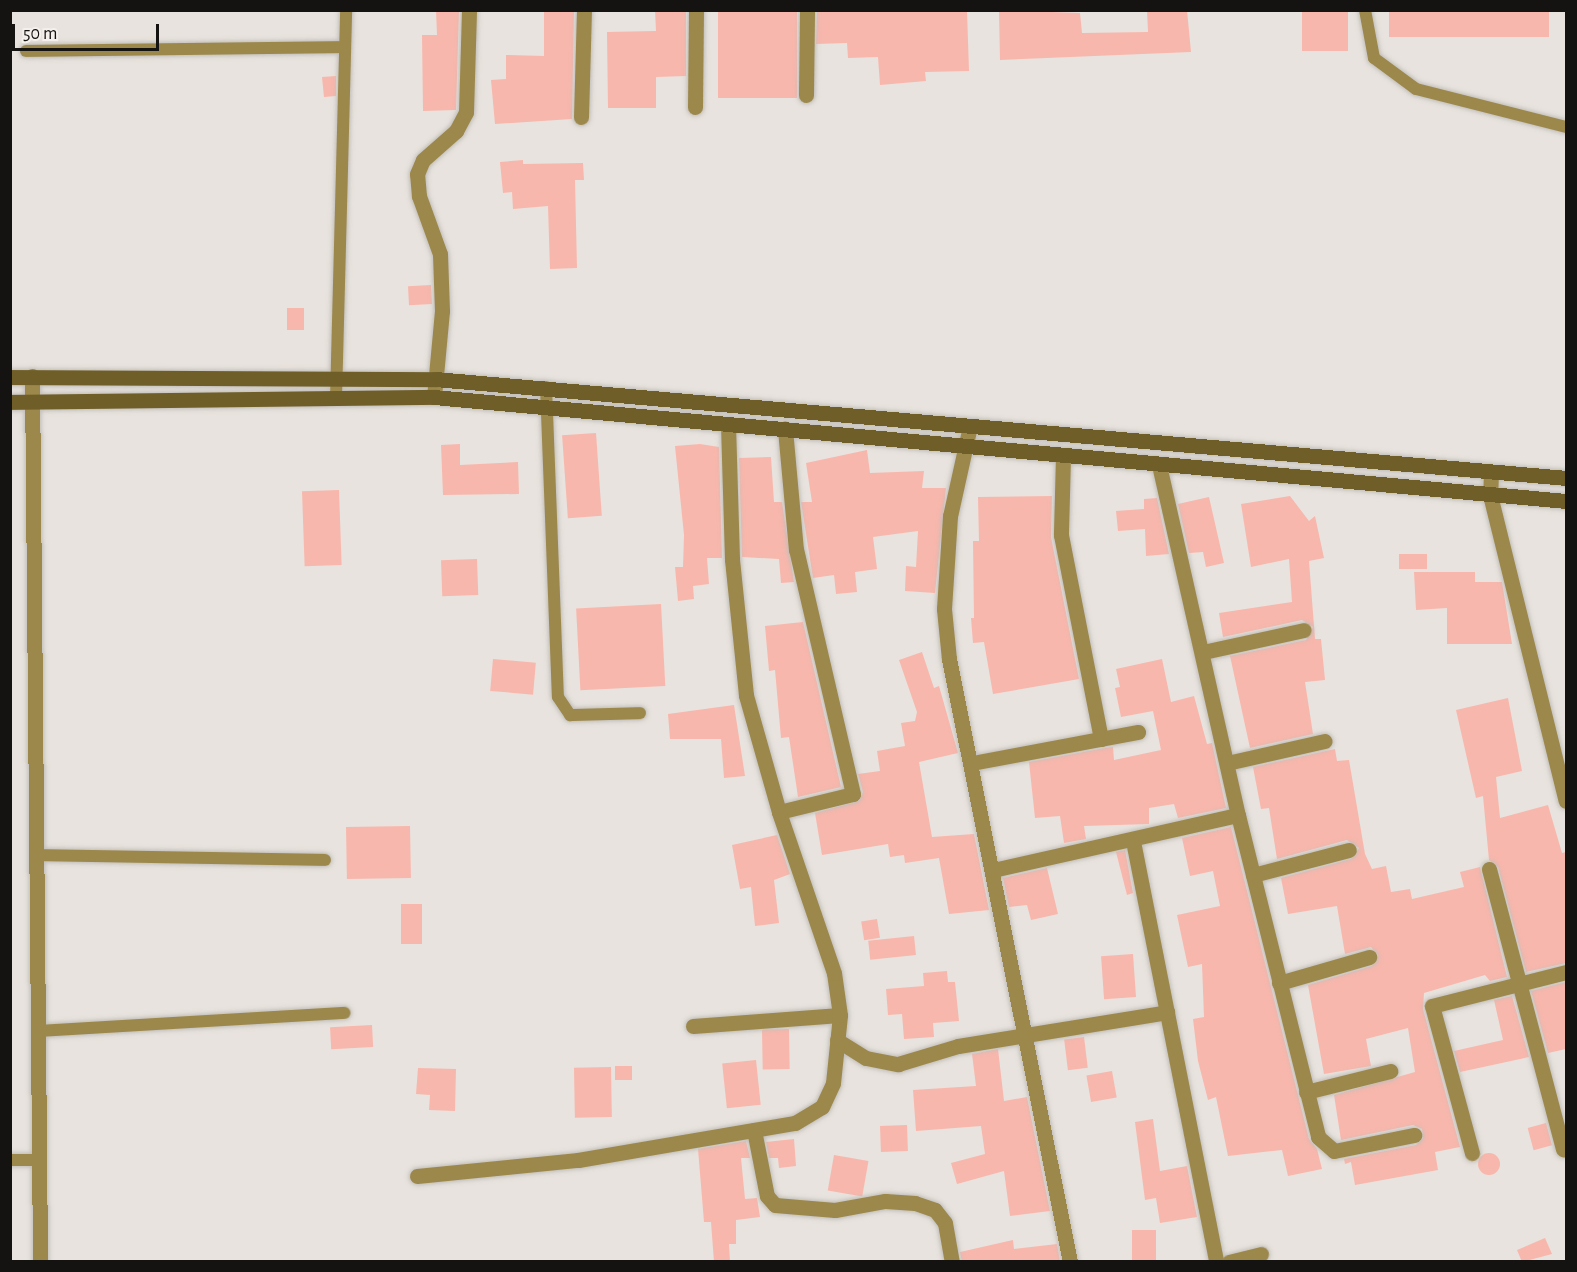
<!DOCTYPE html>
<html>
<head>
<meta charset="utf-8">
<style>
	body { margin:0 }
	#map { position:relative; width:1577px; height:1272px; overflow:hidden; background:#e8e3de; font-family:"Alegreya Sans",sans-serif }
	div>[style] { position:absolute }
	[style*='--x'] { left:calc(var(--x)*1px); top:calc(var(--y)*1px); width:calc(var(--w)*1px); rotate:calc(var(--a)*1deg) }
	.building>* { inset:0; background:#f8b7ac; transform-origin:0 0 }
	.round { border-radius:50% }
	.roads { filter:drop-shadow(0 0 2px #c2beb9) drop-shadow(0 0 2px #c2beb9) }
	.lane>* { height:12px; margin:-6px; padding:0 6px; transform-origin:6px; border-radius:6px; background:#9c884b }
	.street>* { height:15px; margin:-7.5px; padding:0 7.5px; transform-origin:7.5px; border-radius:7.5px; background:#9c884b }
	.secondary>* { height:15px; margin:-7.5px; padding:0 7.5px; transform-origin:7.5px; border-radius:7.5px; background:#6f5e27 }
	span { translate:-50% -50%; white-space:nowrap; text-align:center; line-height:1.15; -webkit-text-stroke:4.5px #f5f0ec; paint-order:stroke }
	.frame { position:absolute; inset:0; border:12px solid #151312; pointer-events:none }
	.scale { position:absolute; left:12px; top:24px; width:147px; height:27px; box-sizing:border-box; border:3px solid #151312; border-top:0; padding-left:8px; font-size:18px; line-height:21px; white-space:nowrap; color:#151312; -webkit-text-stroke:4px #f5f0ec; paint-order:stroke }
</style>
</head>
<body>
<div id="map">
	<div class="building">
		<i style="clip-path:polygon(436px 10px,459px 10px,456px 110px,423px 111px,422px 35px,437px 35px)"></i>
		<i style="clip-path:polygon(655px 10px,686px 10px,686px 76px,656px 77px,656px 108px,608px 108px,607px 32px,656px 31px)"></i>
		<i style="left:718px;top:10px;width:79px;height:88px"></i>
		<i style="clip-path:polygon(967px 10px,969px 71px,925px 72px,926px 81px,880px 85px,878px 57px,848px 58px,847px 43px,816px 44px,817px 11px)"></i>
		<i style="clip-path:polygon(999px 10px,1080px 13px,1082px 33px,1148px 32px,1147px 10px,1187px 10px,1191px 52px,1000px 60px)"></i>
		<i style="left:1302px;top:10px;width:46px;height:41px"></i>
		<i style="left:1389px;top:10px;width:160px;height:27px"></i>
		<i style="clip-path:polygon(574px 11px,572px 119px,495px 124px,491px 80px,506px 79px,506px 55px,544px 56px,544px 12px)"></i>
		<i style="clip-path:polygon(336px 76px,336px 96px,324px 97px,322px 77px)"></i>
		<i style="clip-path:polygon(523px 160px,523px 164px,583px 163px,584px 180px,575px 180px,577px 268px,550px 269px,548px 206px,513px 209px,512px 192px,503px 193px,500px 162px)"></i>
		<i style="left:431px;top:285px;width:19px;height:23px;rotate:87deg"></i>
		<i style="left:287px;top:308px;width:17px;height:22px"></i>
		<i style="left:596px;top:433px;width:83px;height:34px;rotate:86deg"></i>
		<i style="clip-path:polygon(460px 444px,460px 465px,518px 462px,519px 494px,443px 495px,441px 445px)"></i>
		<i style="clip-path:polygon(700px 444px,719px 447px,722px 558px,707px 558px,709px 584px,693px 586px,694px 599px,678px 601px,675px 567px,683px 567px,684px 535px,675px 446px)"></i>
		<i style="clip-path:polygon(867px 450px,870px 473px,924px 471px,922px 488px,946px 488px,935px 593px,905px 591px,906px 566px,916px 567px,918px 531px,873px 537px,877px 569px,855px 572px,857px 592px,836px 594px,834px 575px,813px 578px,801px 502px,812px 502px,806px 463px)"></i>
		<i style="clip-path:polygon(771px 457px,774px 502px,782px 502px,794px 582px,781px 583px,779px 559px,742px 557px,739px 458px)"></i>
		<i style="left:339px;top:490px;width:75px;height:37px;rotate:88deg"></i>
		<i style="clip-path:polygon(1052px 496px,1051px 537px,1079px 679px,993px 694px,984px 642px,973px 643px,971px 618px,974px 618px,973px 541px,979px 541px,978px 497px)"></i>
		<i style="clip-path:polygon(1290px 496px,1309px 521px,1315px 516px,1324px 558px,1309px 561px,1315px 639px,1321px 639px,1325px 680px,1305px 682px,1313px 734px,1250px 748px,1230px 656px,1306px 640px,1313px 627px,1302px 620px,1223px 637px,1219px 613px,1292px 602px,1289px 559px,1251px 567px,1241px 504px)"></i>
		<i style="clip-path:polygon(1209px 497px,1224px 563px,1206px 567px,1203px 552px,1189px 553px,1178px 504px)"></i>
		<i style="clip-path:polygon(1157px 498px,1169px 554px,1146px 556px,1145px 529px,1118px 531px,1116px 511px,1144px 509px,1144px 499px)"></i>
		<i style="left:1399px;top:554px;width:28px;height:15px"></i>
		<i style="left:477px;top:559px;width:36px;height:36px;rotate:88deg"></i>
		<i style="clip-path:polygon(1414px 572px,1475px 572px,1475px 582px,1502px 582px,1512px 644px,1447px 644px,1447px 608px,1416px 610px)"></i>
		<i style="left:661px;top:604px;width:82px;height:85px;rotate:87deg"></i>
		<i style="clip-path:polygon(803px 622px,841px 787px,798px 797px,789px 737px,781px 738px,775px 670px,769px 671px,765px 626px)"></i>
		<i style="clip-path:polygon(922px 652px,934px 688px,939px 686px,958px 753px,919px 762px,932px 837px,974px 834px,989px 910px,949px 914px,939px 858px,905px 863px,904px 855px,890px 857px,888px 844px,822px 855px,815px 813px,859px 801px,863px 792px,858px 774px,880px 771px,877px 751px,905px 746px,901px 723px,915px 721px,917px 712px,899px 660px)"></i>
		<i style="left:493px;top:659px;width:43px;height:32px;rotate:5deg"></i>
		<i style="clip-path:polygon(1162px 659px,1171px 702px,1194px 696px,1207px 744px,1212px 743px,1226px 808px,1178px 818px,1174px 804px,1149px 808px,1149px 824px,1084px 826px,1086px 839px,1064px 843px,1060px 816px,1035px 818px,1029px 762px,1105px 748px,1113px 747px,1114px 760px,1161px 750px,1153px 711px,1121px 717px,1115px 688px,1120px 687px,1116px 669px)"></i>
		<i style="clip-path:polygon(1508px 698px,1522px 771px,1496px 777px,1500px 818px,1548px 805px,1562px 853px,1566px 852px,1566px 963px,1526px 972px,1498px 867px,1489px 860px,1483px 796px,1476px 798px,1456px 710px)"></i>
		<i style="clip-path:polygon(734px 705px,745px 776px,724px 778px,721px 739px,670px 739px,668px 714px)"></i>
		<i style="clip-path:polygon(1335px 749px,1337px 761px,1349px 760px,1365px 854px,1372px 869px,1386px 866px,1391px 892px,1410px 889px,1412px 899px,1464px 887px,1460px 872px,1480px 867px,1507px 977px,1490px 981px,1485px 975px,1424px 993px,1423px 1009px,1460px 1147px,1435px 1152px,1438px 1170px,1355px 1185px,1351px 1162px,1345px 1164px,1344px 1159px,1416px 1145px,1423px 1138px,1422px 1129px,1413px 1125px,1341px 1140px,1334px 1095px,1415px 1072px,1408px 1028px,1366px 1039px,1371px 1066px,1324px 1074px,1308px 985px,1372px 966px,1378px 955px,1371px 947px,1345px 954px,1337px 906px,1288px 914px,1281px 878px,1351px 859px,1359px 848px,1347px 840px,1277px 859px,1269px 808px,1261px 809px,1253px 767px)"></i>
		<i style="left:410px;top:826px;width:52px;height:64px;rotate:89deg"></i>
		<i style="clip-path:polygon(1231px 827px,1309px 1139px,1317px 1149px,1322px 1169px,1288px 1176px,1282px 1150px,1228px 1156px,1216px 1097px,1208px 1100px,1198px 1061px,1193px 1019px,1204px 1017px,1202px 964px,1188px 967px,1177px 915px,1220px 906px,1213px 871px,1190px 876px,1182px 838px)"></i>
		<i style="clip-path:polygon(777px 835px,790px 874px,774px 880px,779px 923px,755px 926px,751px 887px,740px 889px,732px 845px)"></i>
		<i style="clip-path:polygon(1125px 850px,1133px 893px,1127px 895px,1116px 852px)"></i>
		<i style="clip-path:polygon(1047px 868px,1058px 914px,1031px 920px,1027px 905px,1009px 907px,1003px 878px)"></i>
		<i style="left:401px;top:904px;width:21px;height:40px"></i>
		<i style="left:877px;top:919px;width:19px;height:16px;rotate:81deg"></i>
		<i style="left:914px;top:936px;width:19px;height:46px;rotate:84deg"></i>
		<i style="left:1133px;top:954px;width:43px;height:32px;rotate:86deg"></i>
		<i style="clip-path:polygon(947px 971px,948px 982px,955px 982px,959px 1021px,933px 1023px,934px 1037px,904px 1039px,902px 1014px,888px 1015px,886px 989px,924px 986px,923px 973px)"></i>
		<i style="clip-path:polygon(1566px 982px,1566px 1049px,1548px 1053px,1531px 991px)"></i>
		<i style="clip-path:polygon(1512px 996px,1529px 1057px,1460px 1072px,1454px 1051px,1503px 1040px,1494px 1000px)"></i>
		<i style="left:372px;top:1025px;width:22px;height:42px;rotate:87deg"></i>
		<i style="left:789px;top:1029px;width:40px;height:27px;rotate:89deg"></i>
		<i style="left:1084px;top:1037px;width:31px;height:20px;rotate:83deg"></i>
		<i style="clip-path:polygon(998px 1049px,1004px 1101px,1027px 1097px,1050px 1211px,1010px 1216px,1004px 1171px,957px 1184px,951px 1163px,985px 1154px,981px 1126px,916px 1131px,913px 1090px,976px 1086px,972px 1054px)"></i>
		<i style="left:756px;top:1060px;width:45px;height:34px;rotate:84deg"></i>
		<i style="left:615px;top:1066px;width:17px;height:14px"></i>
		<i style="left:611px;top:1067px;width:50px;height:37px;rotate:89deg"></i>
		<i style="clip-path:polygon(418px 1068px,456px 1069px,455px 1111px,429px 1110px,430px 1095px,416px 1094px)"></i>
		<i style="left:1112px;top:1071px;width:27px;height:26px;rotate:80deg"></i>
		<i style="clip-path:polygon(1153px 1119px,1160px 1171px,1187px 1166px,1197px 1217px,1160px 1223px,1156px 1198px,1145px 1200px,1135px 1122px)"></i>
		<i style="left:1546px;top:1123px;width:23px;height:19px;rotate:75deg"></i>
		<i style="left:907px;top:1125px;width:26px;height:27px;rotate:88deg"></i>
		<i style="clip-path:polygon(794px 1139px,796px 1166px,779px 1168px,778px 1158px,769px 1158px,766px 1142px)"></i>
		<i style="clip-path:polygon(746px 1141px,750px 1158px,741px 1158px,745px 1199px,757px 1198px,760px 1217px,736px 1220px,736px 1244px,729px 1244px,730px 1262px,714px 1262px,711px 1222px,704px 1222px,698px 1149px)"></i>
		<i class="round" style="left:1478px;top:1153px;width:22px;height:22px"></i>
		<i style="left:834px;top:1155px;width:35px;height:36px;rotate:10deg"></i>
		<i style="left:1132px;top:1230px;width:24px;height:32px"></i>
		<i style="clip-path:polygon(1545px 1238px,1552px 1254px,1522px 1262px,1517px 1250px)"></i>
		<i style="clip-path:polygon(1013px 1240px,1014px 1249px,1057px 1244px,1060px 1262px,962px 1262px,960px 1252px)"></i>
	</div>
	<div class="roads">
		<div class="lane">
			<i style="--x:1365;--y:10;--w:49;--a:79.4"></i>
			<i style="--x:1374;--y:58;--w:52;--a:36.4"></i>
			<i style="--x:1416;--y:89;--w:155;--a:14.2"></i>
			<i style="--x:26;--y:51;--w:319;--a:-0.7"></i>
			<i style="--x:546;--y:387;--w:310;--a:87.8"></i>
			<i style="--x:558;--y:697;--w:22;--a:56"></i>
			<i style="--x:570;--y:715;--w:70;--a:-1.6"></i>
			<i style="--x:336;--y:398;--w:388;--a:-88.5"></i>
			<i style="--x:38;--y:855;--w:287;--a:1"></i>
			<i style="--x:40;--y:1031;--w:305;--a:-3.4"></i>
			<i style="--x:10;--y:1160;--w:30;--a:0"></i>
		</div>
		<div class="street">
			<i style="--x:806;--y:95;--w:85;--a:-89.3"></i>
			<i style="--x:695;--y:107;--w:97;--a:-89.4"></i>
			<i style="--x:581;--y:117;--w:107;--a:-88.4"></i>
			<i style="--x:32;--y:376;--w:886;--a:89.48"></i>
			<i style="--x:434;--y:397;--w:86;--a:-84.7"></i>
			<i style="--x:442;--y:311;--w:57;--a:-92"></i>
			<i style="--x:440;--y:254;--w:62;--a:-109.9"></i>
			<i style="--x:419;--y:196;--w:22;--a:-95"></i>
			<i style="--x:417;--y:174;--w:15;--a:-67"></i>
			<i style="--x:423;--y:160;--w:44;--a:-41.3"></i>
			<i style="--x:456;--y:131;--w:21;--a:-62"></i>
			<i style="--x:466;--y:112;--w:102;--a:-88.3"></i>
			<i style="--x:970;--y:426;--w:92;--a:102.5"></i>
			<i style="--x:950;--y:516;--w:93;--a:93.7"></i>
			<i style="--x:944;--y:609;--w:50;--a:84.3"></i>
			<i style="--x:949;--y:659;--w:615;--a:78.65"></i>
			<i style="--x:1063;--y:456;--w:79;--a:91.5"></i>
			<i style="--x:1061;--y:535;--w:208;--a:78.9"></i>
			<i style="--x:1159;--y:465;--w:359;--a:77.3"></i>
			<i style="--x:1238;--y:815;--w:332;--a:76"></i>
			<i style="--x:1318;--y:1137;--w:21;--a:41"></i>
			<i style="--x:1334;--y:1151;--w:82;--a:-11.3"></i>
			<i style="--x:1491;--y:472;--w:23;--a:92"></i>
			<i style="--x:1490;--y:495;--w:315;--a:76.1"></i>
			<i style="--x:1203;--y:652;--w:103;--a:-12.3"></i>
			<i style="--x:972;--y:763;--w:169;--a:-10.6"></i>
			<i style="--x:1227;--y:763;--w:100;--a:-12.7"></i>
			<i style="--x:779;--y:812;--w:76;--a:-13.7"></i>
			<i style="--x:853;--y:794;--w:251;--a:-103.1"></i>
			<i style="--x:796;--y:550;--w:122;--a:-95.2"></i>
			<i style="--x:1133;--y:841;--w:429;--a:78.8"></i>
			<i style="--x:1489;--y:869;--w:290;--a:75.2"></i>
			<i style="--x:993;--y:870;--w:251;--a:-12.7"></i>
			<i style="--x:1253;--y:875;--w:99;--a:-14.6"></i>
			<i style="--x:1279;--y:983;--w:94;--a:-16.1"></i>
			<i style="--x:693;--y:1026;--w:147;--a:-4.3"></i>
			<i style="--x:837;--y:1040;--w:34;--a:32"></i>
			<i style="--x:866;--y:1058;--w:33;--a:11"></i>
			<i style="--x:898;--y:1064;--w:63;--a:-16.7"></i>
			<i style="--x:958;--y:1046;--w:212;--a:-9.2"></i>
			<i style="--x:1306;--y:1092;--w:87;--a:-14"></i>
			<i style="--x:754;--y:1130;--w:67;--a:78.9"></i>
			<i style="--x:767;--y:1196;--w:12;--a:48"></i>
			<i style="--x:775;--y:1205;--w:60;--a:4.8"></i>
			<i style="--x:835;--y:1210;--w:51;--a:-10.2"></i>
			<i style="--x:885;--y:1201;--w:30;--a:4"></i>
			<i style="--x:915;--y:1203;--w:21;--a:19"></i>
			<i style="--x:935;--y:1210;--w:16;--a:52"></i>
			<i style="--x:945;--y:1223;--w:40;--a:80"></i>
			<i style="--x:1472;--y:1153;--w:152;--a:-105.2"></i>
			<i style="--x:1432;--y:1006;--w:138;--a:-14.2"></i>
			<i style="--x:417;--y:1176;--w:162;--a:-5.7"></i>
			<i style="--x:578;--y:1160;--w:220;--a:-9.7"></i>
			<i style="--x:795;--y:1123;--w:31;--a:-31"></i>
			<i style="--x:822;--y:1107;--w:26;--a:-65"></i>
			<i style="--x:833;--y:1083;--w:68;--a:-84.1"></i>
			<i style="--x:840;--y:1015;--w:42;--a:-98.1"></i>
			<i style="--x:834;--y:973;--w:170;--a:-108.9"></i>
			<i style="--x:779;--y:812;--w:122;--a:-105.8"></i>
			<i style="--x:746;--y:695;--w:137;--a:-95.9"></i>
			<i style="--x:732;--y:559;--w:135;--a:-91.7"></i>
			<i style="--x:1229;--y:1262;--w:33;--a:-14"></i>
		</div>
		<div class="secondary">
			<i style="--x:10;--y:377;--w:425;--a:0.3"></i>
			<i style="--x:435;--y:379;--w:1135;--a:5"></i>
			<i style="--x:10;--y:402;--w:424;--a:-0.7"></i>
			<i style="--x:434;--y:397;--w:1137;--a:5.25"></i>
		</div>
	</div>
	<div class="frame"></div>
	<div class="scale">50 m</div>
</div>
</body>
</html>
